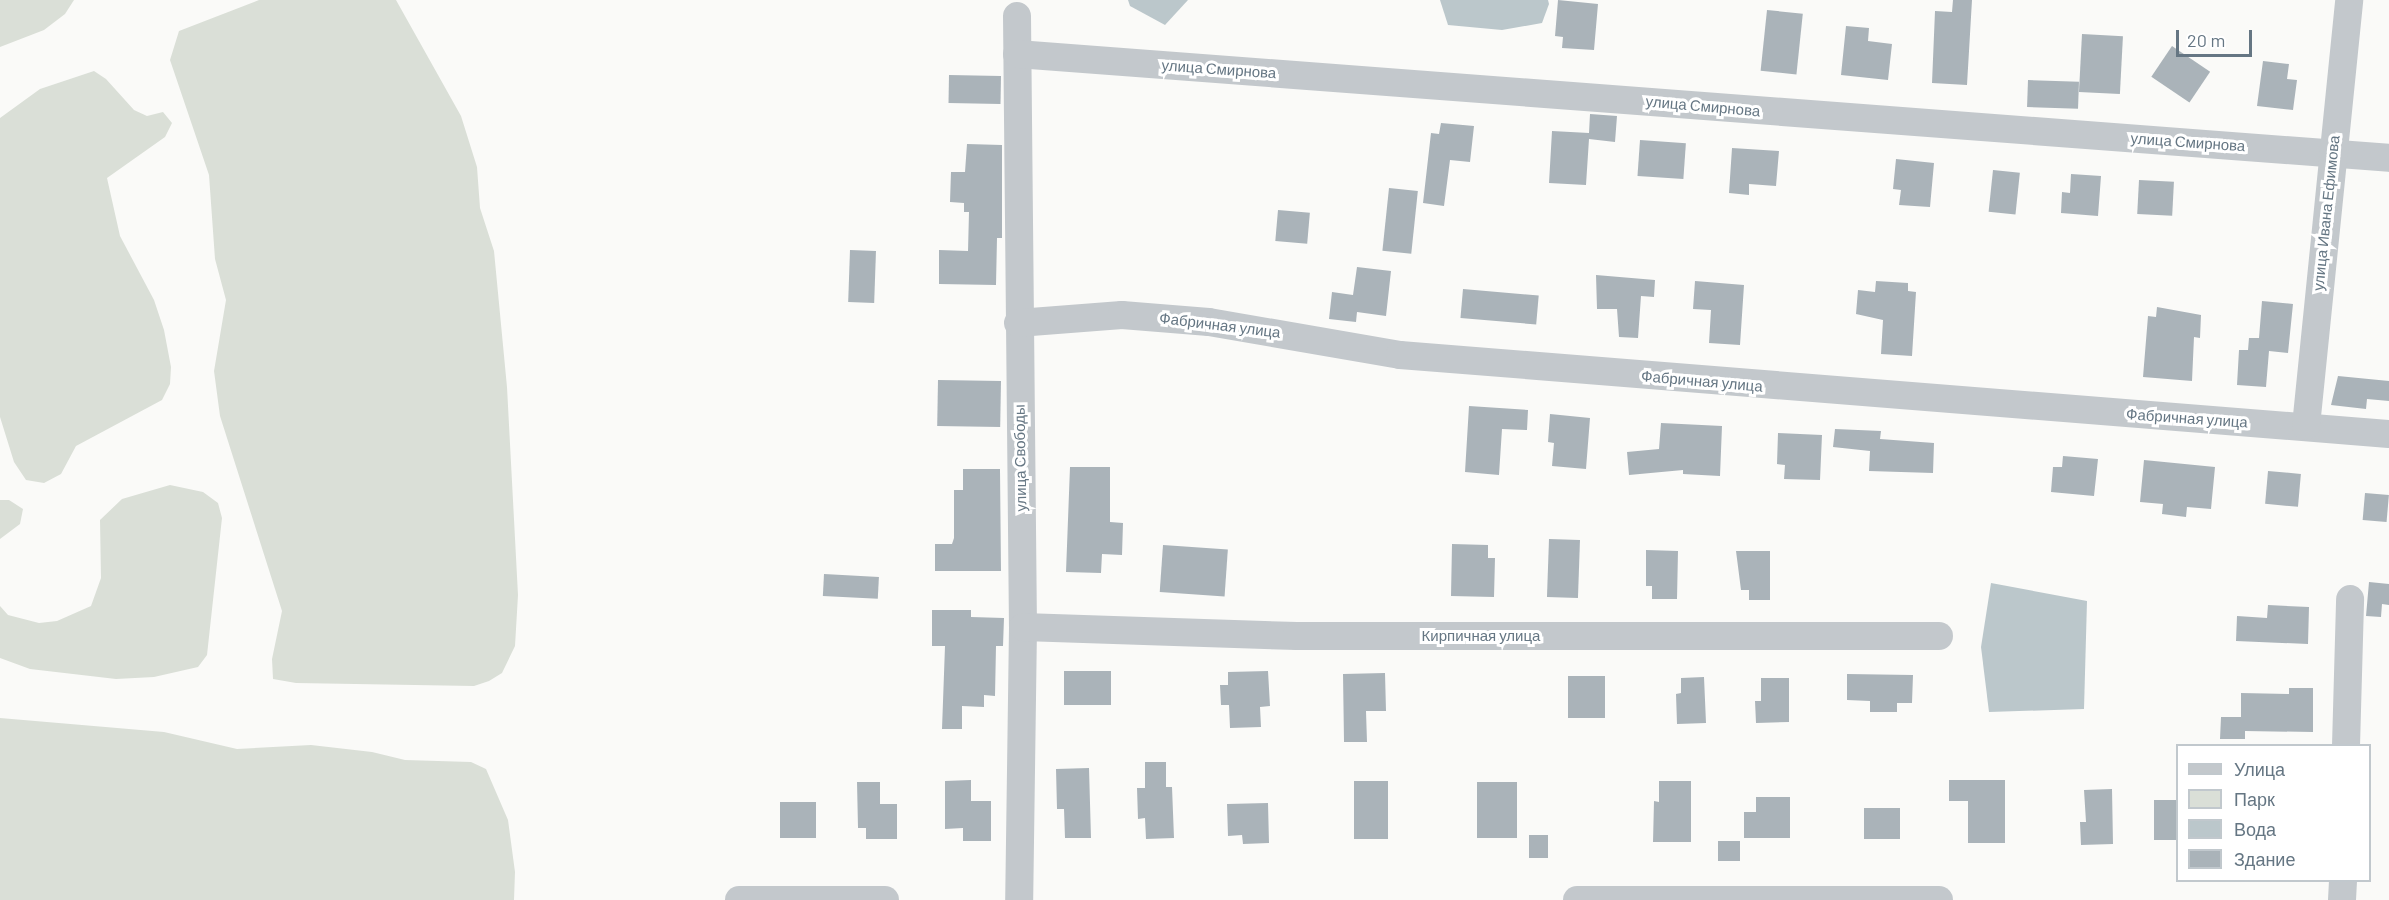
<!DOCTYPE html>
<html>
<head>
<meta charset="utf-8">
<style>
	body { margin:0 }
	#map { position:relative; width:2389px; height:900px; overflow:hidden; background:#fafaf8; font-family:Barlow,sans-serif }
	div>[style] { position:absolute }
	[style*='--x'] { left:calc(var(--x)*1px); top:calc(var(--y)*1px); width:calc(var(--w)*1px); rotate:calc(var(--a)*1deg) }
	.green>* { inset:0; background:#dadfd7 }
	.water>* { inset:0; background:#bbc7cb }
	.building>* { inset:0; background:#aab3b9; transform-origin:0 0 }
	.street>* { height:28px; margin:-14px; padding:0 14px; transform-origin:14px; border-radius:14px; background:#c3c8cc }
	span { translate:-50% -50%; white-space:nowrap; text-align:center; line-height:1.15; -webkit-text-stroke:6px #fff; paint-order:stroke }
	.street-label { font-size:15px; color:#657683 }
	.legend { position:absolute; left:2176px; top:744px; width:195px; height:138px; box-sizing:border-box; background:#fff; border:2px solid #c1c8cd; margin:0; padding:8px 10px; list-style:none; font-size:18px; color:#657683 }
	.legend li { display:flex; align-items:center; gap:12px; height:30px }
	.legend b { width:30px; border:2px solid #c1c8cd }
	.scale { position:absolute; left:2176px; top:30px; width:76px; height:27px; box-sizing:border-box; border:3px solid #657683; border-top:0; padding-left:8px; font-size:18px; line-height:21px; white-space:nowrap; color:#657683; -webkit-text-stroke:4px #fff; paint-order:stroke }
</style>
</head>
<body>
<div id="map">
	<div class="green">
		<i style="clip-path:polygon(0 0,74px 0,65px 14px,44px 30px,0 47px)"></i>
		<i style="clip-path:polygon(259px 0,396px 0,461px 116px,477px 167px,480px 208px,494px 251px,507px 387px,518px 595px,515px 646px,502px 673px,489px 681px,474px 686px,296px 683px,273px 679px,272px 659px,282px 611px,220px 416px,214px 371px,226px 300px,215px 259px,209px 175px,170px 60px,179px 31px)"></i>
		<i style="clip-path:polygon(94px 71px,106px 79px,134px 110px,147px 116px,163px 112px,172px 123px,165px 137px,107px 178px,120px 236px,154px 300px,164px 330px,171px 367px,170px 384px,162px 400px,76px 446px,61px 474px,44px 483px,26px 480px,14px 462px,0 417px,0 118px,40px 89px)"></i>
		<i style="clip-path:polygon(170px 485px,203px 492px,218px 503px,222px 518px,207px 655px,198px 667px,154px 677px,116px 679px,30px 669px,0 658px,0 606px,8px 615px,39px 623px,57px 621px,91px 606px,101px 578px,100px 520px,122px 499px)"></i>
		<i style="clip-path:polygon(0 500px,9px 500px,23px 509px,20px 524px,0 539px)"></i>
		<i style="clip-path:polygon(0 718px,164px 732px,237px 749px,311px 745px,372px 752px,405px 760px,471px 762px,486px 769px,508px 820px,515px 872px,514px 900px,0 900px)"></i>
	</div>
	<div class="water">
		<i style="clip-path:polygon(1128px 0,1188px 0,1165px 25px,1130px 6px)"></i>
		<i style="clip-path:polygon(1440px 0,1548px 0,1549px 4px,1542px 23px,1502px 30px,1448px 25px)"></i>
		<i style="clip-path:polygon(1991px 583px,2087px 601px,2084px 709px,1989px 712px,1981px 647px)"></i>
	</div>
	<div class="building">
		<i style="clip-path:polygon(1558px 0,1598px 4px,1594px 50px,1562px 48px,1563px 37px,1555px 36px)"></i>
		<i style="clip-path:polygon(1953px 0,1972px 0,1967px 85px,1932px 83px,1935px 11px,1952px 12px)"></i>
		<i style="left:1767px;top:10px;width:36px;height:61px;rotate:6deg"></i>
		<i style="clip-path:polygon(1846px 26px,1869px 28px,1868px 41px,1892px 44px,1888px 80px,1841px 75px)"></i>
		<i style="left:2082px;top:34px;width:41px;height:58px;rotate:3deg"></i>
		<i style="left:2172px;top:46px;width:46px;height:37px;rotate:34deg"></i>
		<i style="clip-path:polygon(2263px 61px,2289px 64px,2287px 79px,2297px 80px,2293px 110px,2257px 106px)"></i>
		<i style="left:949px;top:75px;width:52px;height:28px;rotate:1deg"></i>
		<i style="left:2028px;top:80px;width:51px;height:27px;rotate:2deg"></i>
		<i style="clip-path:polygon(1590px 114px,1617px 116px,1615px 142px,1589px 139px,1586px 185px,1549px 183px,1552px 131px,1589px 133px)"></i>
		<i style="clip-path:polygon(1441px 123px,1474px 126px,1470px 162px,1450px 160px,1444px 206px,1423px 203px,1431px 133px,1439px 134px)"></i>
		<i style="left:1640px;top:140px;width:46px;height:36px;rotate:4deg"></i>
		<i style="clip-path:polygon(967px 144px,1002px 145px,1002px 238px,997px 238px,996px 285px,939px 284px,939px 250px,968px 251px,969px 212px,964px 212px,964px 203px,950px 202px,951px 172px,965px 172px)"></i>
		<i style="clip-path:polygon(1732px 148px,1779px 151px,1776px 186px,1749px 184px,1749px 195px,1729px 193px)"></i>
		<i style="clip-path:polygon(1896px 159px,1934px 163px,1930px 207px,1899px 205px,1901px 190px,1893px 189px)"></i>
		<i style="left:1993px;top:170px;width:27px;height:42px;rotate:6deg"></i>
		<i style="clip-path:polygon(2071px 174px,2101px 176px,2098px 216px,2061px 213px,2062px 192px,2070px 193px)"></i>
		<i style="left:2139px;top:180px;width:35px;height:34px;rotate:3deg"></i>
		<i style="left:1389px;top:188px;width:29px;height:63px;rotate:6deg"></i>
		<i style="left:1278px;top:210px;width:32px;height:31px;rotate:5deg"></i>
		<i style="left:850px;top:250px;width:26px;height:52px;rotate:2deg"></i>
		<i style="clip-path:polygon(1357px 267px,1391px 271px,1386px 316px,1357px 312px,1356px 322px,1329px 319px,1332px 292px,1353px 295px)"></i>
		<i style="clip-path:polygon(1596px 275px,1655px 280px,1654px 297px,1641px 296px,1638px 338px,1619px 337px,1617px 309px,1597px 309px)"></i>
		<i style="clip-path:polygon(1695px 281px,1744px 285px,1740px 345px,1709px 343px,1711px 310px,1693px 309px)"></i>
		<i style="clip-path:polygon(1876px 281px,1908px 283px,1908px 291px,1916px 292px,1912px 356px,1881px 354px,1883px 320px,1856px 314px,1858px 290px,1875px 292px)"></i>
		<i style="left:1463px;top:289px;width:76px;height:29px;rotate:5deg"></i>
		<i style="clip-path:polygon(2262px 301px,2293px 304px,2288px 353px,2269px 351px,2266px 387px,2237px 385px,2239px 350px,2248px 350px,2249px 338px,2259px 338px)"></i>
		<i style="clip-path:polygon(2157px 307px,2201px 315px,2200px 338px,2194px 337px,2192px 381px,2143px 377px,2148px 316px,2156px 317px)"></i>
		<i style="clip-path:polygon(2338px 376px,2389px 381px,2389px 401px,2367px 399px,2366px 409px,2331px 405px)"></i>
		<i style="left:938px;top:380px;width:63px;height:46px;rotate:1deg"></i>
		<i style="clip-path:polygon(1469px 406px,1528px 410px,1527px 430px,1502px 429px,1499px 475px,1465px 472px)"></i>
		<i style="clip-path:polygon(1550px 414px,1590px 418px,1586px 469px,1552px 466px,1554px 443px,1548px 442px)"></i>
		<i style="clip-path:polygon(1661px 423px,1722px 426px,1720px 476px,1683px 474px,1683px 470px,1629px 475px,1627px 452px,1659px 449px)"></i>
		<i style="clip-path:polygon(1835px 429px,1881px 431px,1880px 439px,1934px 443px,1933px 473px,1869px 471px,1870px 451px,1833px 447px)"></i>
		<i style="clip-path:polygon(1778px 433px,1822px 435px,1820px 480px,1784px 479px,1785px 465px,1777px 464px)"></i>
		<i style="clip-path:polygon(2063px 456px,2098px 459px,2094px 496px,2051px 492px,2053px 467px,2062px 467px)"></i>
		<i style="clip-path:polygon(2144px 460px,2215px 467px,2211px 509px,2187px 507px,2186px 517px,2162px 514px,2163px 504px,2140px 502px)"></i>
		<i style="clip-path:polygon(1070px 467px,1110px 467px,1110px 522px,1123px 523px,1122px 555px,1102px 554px,1101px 573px,1066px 572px)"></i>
		<i style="clip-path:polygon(963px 469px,1000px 469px,1001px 571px,935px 571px,935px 544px,952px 544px,954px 538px,954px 490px,963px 490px)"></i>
		<i style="left:2268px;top:471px;width:33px;height:33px;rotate:5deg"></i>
		<i style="left:2365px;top:493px;width:24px;height:27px;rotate:5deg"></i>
		<i style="left:1549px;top:539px;width:31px;height:58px;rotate:2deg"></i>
		<i style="clip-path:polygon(1452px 544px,1488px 545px,1488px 558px,1495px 558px,1494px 597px,1451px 596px)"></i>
		<i style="left:1163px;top:545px;width:65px;height:47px;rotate:4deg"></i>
		<i style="clip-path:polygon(1646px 550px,1678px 551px,1677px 599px,1652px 599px,1652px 586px,1646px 586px)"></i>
		<i style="clip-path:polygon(1736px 551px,1770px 551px,1770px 600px,1749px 600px,1749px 590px,1741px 590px)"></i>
		<i style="left:824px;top:574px;width:55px;height:22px;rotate:3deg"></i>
		<i style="clip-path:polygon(2369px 582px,2389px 584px,2389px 605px,2382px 604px,2381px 617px,2366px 616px)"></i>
		<i style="clip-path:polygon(2268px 605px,2309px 607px,2308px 644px,2236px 641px,2237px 616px,2267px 618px)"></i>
		<i style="clip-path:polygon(932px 610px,971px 610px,971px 617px,1004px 618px,1003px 646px,996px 646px,995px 696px,984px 695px,984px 707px,962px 706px,962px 729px,942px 729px,945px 646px,932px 646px)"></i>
		<i style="left:1064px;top:671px;width:47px;height:34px"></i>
		<i style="clip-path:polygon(1268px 671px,1270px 706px,1260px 707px,1261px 727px,1230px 728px,1229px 705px,1221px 705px,1220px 685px,1228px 685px,1228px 672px)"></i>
		<i style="clip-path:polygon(1385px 673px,1386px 711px,1366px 711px,1367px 742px,1344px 742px,1343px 674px)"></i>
		<i style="clip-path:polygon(1847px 674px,1913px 675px,1912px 703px,1897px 703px,1897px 712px,1870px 712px,1870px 701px,1847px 700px)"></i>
		<i style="left:1568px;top:676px;width:37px;height:42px"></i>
		<i style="clip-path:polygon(1704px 677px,1706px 723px,1677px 724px,1676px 694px,1681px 693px,1681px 678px)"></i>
		<i style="clip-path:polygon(1761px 678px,1789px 678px,1789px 722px,1756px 723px,1755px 701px,1761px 701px)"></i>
		<i style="clip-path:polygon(2289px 688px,2313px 688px,2313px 732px,2245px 731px,2245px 739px,2220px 739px,2221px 717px,2241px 717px,2241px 693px,2289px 694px)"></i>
		<i style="clip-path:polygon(1145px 762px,1166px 762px,1166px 787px,1172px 787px,1174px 838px,1146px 839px,1145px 818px,1138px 819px,1137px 788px,1145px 788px)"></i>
		<i style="clip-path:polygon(1089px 768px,1091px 838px,1065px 838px,1064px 809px,1057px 809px,1056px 769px)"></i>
		<i style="clip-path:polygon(971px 780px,971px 801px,991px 801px,991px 841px,963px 841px,963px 828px,945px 829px,945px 781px)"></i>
		<i style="clip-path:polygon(1949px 780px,2005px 780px,2005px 843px,1968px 843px,1968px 801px,1949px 801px)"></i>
		<i style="left:1354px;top:781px;width:34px;height:58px"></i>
		<i style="clip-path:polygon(1659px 781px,1691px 781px,1691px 842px,1653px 842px,1654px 801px,1659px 802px)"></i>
		<i style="clip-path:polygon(857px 782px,880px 782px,880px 804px,897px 804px,897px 839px,866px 839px,866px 828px,858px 828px)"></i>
		<i style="left:1477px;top:782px;width:40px;height:56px"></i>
		<i style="clip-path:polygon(2112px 789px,2113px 844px,2081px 845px,2080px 822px,2086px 822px,2084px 790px)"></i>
		<i style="clip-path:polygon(1756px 797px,1790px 797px,1790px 838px,1744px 838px,1744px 812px,1756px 812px)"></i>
		<i style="left:2154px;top:800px;width:24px;height:40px"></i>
		<i style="left:780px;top:802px;width:36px;height:36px"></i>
		<i style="clip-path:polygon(1268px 803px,1269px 843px,1243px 844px,1242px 835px,1228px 836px,1227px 804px)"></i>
		<i style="left:1864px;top:808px;width:36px;height:31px"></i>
		<i style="left:1529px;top:835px;width:19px;height:23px"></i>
		<i style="left:1718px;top:841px;width:22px;height:20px"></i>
	</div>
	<div class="street">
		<i style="--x:1017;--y:16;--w:611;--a:89.44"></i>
		<i style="--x:1023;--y:627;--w:273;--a:90.8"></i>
		<i style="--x:1017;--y:54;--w:1376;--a:4.33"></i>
		<i style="--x:1018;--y:323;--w:104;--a:-4.4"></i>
		<i style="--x:1122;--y:315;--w:87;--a:4.6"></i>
		<i style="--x:1209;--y:322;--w:194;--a:9.8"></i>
		<i style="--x:1400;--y:355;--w:992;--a:4.57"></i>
		<i style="--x:2306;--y:426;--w:428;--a:-84.2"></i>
		<i style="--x:1023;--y:627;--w:274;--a:1.9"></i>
		<i style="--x:1297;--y:636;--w:642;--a:0"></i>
		<i style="--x:2346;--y:746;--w:147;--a:-88.4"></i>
		<i style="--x:739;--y:900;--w:146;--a:0"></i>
		<i style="--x:1577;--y:900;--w:362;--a:0"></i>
		<i style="--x:2342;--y:900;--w:20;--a:-87"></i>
	</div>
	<div class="street-label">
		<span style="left:1219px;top:69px;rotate:4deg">улица Смирнова</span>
		<span style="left:1703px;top:106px;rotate:5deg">улица Смирнова</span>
		<span style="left:2188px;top:142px;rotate:4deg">улица Смирнова</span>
		<span style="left:2326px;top:213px;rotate:-84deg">улица Ивана Ефимова</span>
		<span style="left:1220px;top:325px;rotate:7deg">Фабричная улица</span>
		<span style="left:1702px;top:381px;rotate:5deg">Фабричная улица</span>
		<span style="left:2187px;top:418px;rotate:4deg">Фабричная улица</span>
		<span style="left:1020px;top:458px;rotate:-91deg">улица Свободы</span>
		<span style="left:1481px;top:636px">Кирпичная улица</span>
	</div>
	<ul class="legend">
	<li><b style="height:8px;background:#c3c8cc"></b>Улица</li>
	<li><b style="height:16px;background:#dadfd7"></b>Парк</li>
	<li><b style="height:16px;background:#bbc7cb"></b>Вода</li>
	<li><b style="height:16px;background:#aab3b9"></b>Здание</li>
	</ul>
	<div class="scale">20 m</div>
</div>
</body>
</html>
